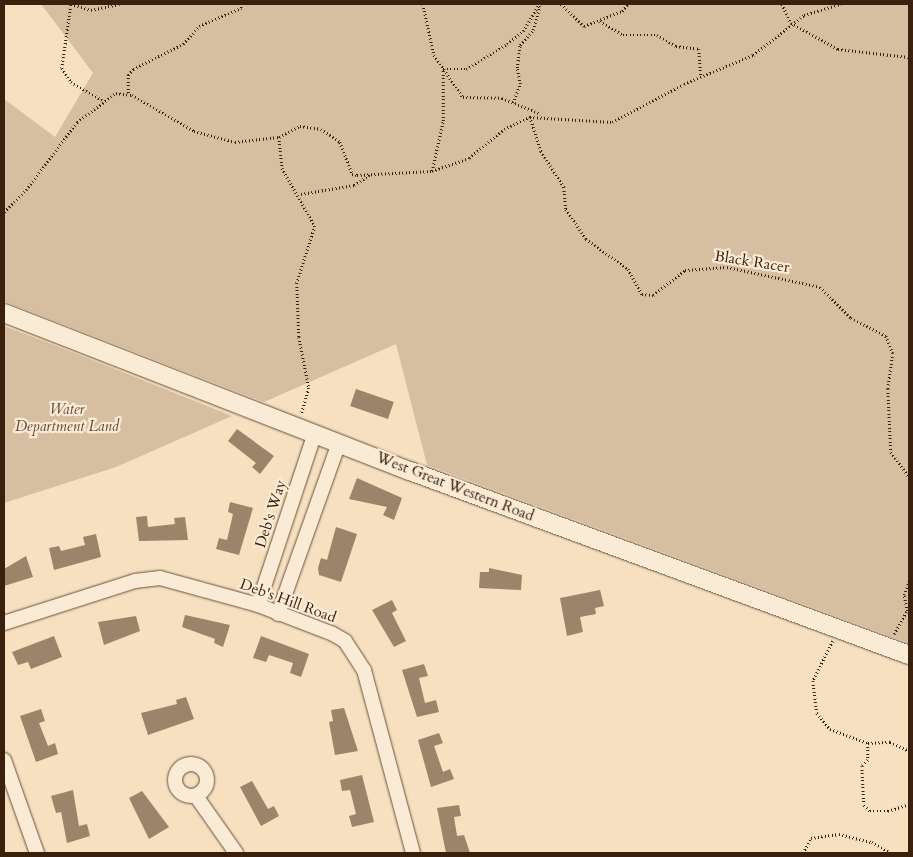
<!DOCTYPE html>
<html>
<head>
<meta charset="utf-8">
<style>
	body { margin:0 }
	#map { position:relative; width:913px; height:857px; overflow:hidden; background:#f6e0bf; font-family:Cardo,serif }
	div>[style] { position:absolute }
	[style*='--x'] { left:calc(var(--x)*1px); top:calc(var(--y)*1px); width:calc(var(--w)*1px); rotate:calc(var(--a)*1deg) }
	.green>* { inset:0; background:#d6bfa1 }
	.building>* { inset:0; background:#9c846a; transform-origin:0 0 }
	.path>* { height:2.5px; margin-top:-1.25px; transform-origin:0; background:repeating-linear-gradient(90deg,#3b200e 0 1px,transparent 0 3.5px) }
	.roads { filter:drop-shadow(0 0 1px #6a503a) drop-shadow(0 0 1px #6a503a) }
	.minor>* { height:14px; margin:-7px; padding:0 7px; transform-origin:7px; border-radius:7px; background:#f9ebd5 }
	.minor>.ring { margin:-7px; padding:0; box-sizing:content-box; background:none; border:14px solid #f9ebd5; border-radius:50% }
	.tertiary>* { height:18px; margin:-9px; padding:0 9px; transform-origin:9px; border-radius:9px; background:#f9ebd5 }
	span { translate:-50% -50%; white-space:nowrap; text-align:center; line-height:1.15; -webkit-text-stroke:4.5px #f9ebd5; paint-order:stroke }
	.street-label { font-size:15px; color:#3b200e }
	.park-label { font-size:15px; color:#624833; font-style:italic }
	.frame { position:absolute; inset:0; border:5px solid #3b200e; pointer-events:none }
</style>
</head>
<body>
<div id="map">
	<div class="green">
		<i style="clip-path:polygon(41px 4px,909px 4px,909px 643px,427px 465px,396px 344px,264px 402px,4px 301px,4px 99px,55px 137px,93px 73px)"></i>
		<i style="clip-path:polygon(4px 326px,85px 357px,232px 416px,116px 467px,4px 503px)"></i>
	</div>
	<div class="building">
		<i style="left:356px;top:389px;width:40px;height:18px;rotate:19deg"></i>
		<i style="clip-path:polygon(237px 429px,274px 456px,260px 474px,252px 467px,256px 463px,228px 441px)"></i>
		<i style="clip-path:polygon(357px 478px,402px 498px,394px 520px,383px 515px,387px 507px,349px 499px)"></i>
		<i style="clip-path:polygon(230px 502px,253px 508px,239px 555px,216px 549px,219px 538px,227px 540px,233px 514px,228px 512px)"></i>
		<i style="clip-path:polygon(147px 516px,148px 527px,175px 524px,174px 518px,185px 517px,188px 540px,139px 541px,136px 517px)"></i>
		<i style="clip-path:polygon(336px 527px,357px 534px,341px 582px,319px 575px,318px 568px,321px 558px,327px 560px)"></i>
		<i style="clip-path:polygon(96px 534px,101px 557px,54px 570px,49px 548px,59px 546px,61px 551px,85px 545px,83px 537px)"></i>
		<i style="clip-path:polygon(26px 556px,33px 577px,4px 586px,4px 569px)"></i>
		<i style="clip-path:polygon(489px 568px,522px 575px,521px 590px,479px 588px,480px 572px,489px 572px)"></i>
		<i style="clip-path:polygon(600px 590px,604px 606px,595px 608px,596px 614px,580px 617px,583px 632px,567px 636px,560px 598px)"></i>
		<i style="clip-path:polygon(392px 600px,397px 610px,392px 613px,406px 641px,394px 647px,372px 610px)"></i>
		<i style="clip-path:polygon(185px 615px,230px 625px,223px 647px,214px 643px,215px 639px,182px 627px)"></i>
		<i style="clip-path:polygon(136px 616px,140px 631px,104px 645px,98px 622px)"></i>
		<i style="clip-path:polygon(54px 636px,62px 657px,31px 669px,28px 662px,18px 665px,12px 652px)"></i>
		<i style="clip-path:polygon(261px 636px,309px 654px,301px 677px,290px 673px,293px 663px,269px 655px,266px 662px,253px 658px)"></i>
		<i style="clip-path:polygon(424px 664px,428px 676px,419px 678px,425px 703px,436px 700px,439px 712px,417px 717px,402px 670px)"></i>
		<i style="clip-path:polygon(186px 697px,194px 719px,148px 735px,141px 713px,177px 704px,176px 700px)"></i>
		<i style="clip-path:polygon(344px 708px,358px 751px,335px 755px,329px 722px,333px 721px,331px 710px)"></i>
		<i style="clip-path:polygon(41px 709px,45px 721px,39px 723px,48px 746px,55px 743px,58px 754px,36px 762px,20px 716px)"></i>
		<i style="clip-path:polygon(439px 733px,443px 743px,434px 746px,443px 772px,450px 769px,454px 779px,431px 787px,418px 740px)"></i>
		<i style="clip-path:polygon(362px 775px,374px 822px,352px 827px,349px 816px,356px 814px,350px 790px,342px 791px,340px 780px)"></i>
		<i style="clip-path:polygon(252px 781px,268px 809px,274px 806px,279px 816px,261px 826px,240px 787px)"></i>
		<i style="clip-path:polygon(73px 790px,79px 826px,87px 824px,90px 836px,67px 843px,61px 812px,56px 813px,51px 796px)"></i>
		<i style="clip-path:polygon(142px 791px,169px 827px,149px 839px,129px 798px)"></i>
		<i style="clip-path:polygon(459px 805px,461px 816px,454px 817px,457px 836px,464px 835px,470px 853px,446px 853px,437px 808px)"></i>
	</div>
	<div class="path">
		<i style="--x:71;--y:4;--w:21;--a:17"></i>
		<i style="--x:91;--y:10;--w:29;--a:-12"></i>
		<i style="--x:423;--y:4;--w:52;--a:77.8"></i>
		<i style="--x:434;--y:55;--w:51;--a:55.4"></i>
		<i style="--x:463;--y:97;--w:39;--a:1"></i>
		<i style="--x:502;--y:98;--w:42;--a:22.3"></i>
		<i style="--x:561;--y:4;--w:32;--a:44"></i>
		<i style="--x:584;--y:26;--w:41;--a:-21.5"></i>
		<i style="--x:622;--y:11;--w:9;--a:-49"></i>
		<i style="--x:782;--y:4;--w:21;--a:65"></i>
		<i style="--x:791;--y:23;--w:54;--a:29"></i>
		<i style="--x:838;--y:49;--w:71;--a:6.4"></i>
		<i style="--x:71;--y:5;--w:64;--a:98.1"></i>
		<i style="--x:62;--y:68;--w:17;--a:57"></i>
		<i style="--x:71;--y:82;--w:36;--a:30"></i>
		<i style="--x:600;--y:21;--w:27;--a:31"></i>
		<i style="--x:623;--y:35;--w:34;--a:0"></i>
		<i style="--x:657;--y:35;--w:22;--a:30"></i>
		<i style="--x:676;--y:46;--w:23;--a:7"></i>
		<i style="--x:699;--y:49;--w:28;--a:86"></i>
		<i style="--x:443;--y:69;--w:23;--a:0"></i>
		<i style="--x:466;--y:69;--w:48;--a:-31.4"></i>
		<i style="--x:507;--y:44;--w:21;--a:-39"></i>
		<i style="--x:523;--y:31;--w:31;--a:-59"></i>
		<i style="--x:128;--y:93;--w:18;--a:-90"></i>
		<i style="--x:128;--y:75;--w:8;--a:-50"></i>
		<i style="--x:133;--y:69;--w:56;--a:-26.6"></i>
		<i style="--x:183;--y:44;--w:24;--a:-48"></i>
		<i style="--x:199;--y:26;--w:46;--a:-23.2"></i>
		<i style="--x:241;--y:8;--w:4;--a:-104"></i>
		<i style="--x:513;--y:103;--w:20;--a:-70"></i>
		<i style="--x:520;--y:84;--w:16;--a:-101"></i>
		<i style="--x:517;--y:68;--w:23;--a:-83"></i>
		<i style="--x:520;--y:45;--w:20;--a:-49"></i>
		<i style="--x:533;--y:30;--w:25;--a:-74"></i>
		<i style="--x:530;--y:117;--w:36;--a:72"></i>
		<i style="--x:541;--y:151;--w:43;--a:57.4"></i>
		<i style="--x:564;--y:187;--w:22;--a:85"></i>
		<i style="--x:566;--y:209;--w:36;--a:56"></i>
		<i style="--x:586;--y:239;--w:52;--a:35.5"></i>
		<i style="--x:628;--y:269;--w:29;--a:61"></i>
		<i style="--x:642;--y:294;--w:11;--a:5"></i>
		<i style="--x:653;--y:295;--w:41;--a:-38"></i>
		<i style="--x:685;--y:270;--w:42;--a:-4.1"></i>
		<i style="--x:727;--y:267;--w:95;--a:12.1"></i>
		<i style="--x:820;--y:287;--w:44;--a:45"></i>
		<i style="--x:851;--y:318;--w:39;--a:27"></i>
		<i style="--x:886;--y:336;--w:18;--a:68"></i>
		<i style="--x:893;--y:353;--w:36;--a:98"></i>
		<i style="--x:888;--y:389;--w:63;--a:87.3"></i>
		<i style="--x:891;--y:452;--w:31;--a:54"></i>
		<i style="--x:279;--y:137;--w:31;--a:84"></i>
		<i style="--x:282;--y:168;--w:67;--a:60.4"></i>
		<i style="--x:315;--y:226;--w:60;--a:107.5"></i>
		<i style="--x:297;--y:283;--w:54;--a:87.9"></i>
		<i style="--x:299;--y:337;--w:52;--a:78.9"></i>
		<i style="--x:309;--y:388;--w:26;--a:106"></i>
		<i style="--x:432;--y:171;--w:39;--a:-19"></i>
		<i style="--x:469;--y:158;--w:45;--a:-39.6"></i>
		<i style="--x:504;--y:129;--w:29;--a:-25"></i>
		<i style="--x:530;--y:117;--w:82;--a:3.5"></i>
		<i style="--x:612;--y:122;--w:81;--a:-27.8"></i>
		<i style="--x:684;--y:84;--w:75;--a:-22.8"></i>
		<i style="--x:753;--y:55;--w:65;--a:-38.1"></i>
		<i style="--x:804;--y:15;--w:39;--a:-17"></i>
		<i style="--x:301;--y:194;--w:54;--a:-9.6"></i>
		<i style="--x:354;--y:185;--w:19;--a:-32"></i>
		<i style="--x:4;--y:212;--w:31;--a:-45"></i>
		<i style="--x:26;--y:190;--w:85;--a:-53.1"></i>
		<i style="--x:77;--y:122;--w:49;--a:-36.6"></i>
		<i style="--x:116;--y:93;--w:16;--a:7"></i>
		<i style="--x:132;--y:95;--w:72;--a:30.1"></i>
		<i style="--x:194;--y:131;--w:42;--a:15"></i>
		<i style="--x:235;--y:142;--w:44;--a:-6.5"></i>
		<i style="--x:279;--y:137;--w:24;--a:-28"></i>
		<i style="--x:300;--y:126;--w:21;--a:8"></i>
		<i style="--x:321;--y:129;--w:23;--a:34"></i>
		<i style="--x:340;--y:142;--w:34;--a:69"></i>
		<i style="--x:352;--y:174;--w:5;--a:11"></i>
		<i style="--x:357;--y:175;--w:75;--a:-3.1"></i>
		<i style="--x:432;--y:171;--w:51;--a:-77.6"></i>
		<i style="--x:443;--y:121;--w:52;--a:-90"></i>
		<i style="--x:894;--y:634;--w:26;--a:-61"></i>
		<i style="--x:907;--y:611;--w:16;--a:-101"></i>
		<i style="--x:904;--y:595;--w:15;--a:-70"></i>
		<i style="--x:833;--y:641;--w:45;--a:116.6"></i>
		<i style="--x:813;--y:681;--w:32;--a:83"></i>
		<i style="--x:817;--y:713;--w:21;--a:51"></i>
		<i style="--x:830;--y:729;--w:40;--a:20.2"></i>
		<i style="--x:868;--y:743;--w:17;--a:90"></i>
		<i style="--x:868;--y:760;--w:8;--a:135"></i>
		<i style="--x:862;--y:766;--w:39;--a:87"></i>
		<i style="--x:864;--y:805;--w:8;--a:45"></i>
		<i style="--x:870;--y:811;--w:18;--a:0"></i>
		<i style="--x:888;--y:811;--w:22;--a:-18"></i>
		<i style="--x:868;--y:743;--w:22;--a:-3"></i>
		<i style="--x:890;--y:742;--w:21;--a:25"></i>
		<i style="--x:803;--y:853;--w:17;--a:-62"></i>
		<i style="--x:811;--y:838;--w:28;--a:-8"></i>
		<i style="--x:839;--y:834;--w:34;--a:14"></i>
		<i style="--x:872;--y:842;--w:22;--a:30"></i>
		<i style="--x:882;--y:853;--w:4;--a:0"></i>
	</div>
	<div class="roads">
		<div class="minor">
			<i style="--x:258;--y:605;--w:181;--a:-71.7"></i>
			<i style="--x:278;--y:614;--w:182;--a:-70.4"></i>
			<i style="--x:4;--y:623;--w:138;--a:-17.8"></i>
			<i style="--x:135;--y:581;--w:25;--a:-7"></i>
			<i style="--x:160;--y:578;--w:102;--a:15.4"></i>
			<i style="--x:258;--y:605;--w:80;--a:21.1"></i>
			<i style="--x:333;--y:634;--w:14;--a:30"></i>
			<i style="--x:345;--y:641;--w:35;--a:57"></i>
			<i style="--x:364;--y:670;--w:189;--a:75"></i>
			<i style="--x:4;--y:760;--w:99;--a:70.5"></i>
			<i class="ring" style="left:175px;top:764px;width:18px;height:18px"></i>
			<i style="--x:196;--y:796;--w:70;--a:54.9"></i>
		</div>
		<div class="tertiary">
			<i style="--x:4;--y:313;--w:436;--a:21.3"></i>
			<i style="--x:410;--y:471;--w:532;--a:20.24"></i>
		</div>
	</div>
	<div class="street-label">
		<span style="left:752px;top:262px;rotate:9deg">Black Racer</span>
		<span style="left:455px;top:487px;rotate:21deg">West Great Western Road</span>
		<span style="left:271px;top:514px;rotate:-72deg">Deb's Way</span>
		<span style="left:288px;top:601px;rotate:20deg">Deb's Hill Road</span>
	</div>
	<div class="park-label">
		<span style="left:67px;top:418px">Water<br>Department Land</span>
	</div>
	<div class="frame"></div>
</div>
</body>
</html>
